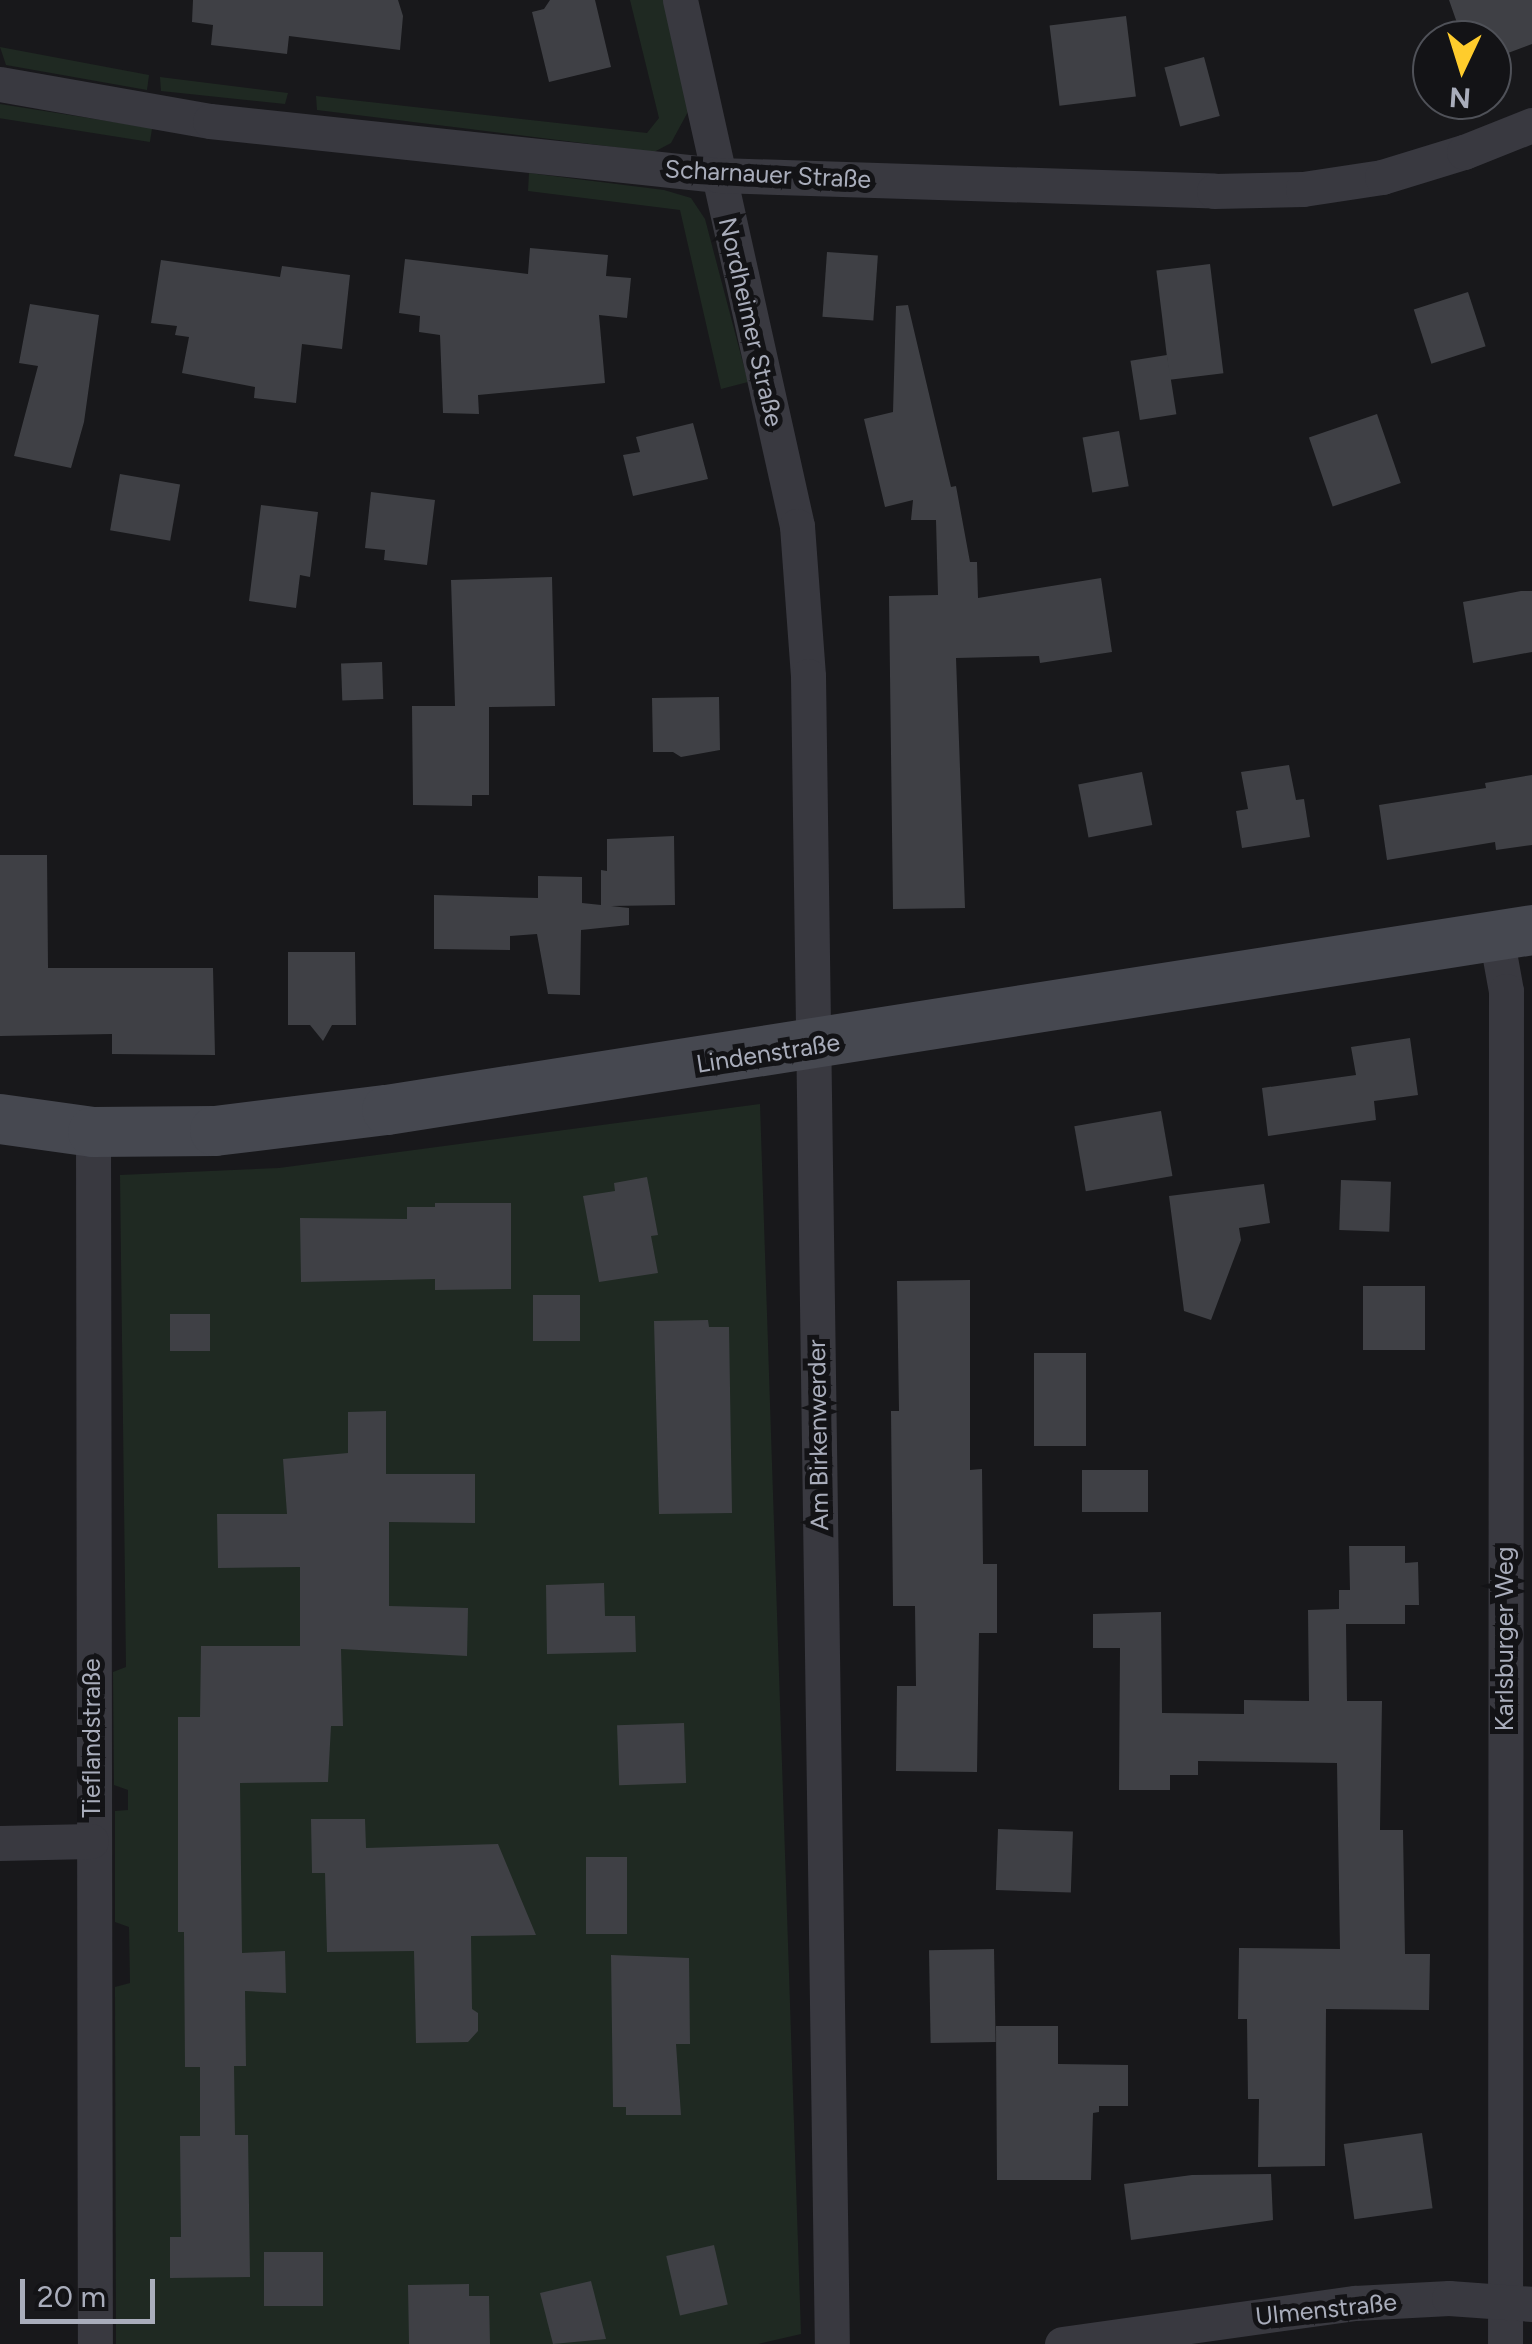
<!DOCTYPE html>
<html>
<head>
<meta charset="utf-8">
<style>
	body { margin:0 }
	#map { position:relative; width:1532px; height:2344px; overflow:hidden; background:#18181b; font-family:Figtree,sans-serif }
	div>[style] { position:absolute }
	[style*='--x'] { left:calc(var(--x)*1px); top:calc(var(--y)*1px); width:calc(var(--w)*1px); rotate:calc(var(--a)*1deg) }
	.green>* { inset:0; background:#1f2922; transform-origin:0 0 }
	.building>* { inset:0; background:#3f4045; transform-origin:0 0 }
	.street>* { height:35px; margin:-17.5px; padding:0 17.5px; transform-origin:17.5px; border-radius:17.5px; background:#393940 }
	.secondary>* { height:50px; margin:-25px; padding:0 25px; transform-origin:25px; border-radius:25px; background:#464850 }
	span { translate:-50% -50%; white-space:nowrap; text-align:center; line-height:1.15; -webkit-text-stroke:10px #131316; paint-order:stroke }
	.street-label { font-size:25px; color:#a9adbb }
	.north { position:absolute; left:1412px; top:20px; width:100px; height:100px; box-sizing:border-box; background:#131316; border:2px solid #4f5158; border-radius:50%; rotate:184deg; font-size:28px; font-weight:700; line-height:40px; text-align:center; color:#a9adbb }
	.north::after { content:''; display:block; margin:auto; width:35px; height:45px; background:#ffcc2c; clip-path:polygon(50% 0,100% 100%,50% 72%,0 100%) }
	.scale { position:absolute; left:20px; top:2279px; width:135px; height:45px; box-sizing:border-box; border:5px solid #a9adbb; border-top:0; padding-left:12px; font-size:30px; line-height:35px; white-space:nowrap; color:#a9adbb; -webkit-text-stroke:8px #131316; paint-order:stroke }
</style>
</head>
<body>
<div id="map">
	<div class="green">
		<i style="clip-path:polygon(630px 0,668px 0,690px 108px,671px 143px,654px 152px,317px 110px,316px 96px,647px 133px,659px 118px)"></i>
		<i style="clip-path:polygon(0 47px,149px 75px,147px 90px,6px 65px)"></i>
		<i style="clip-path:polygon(160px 77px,288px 93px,285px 104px,161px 91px)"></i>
		<i style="left:0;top:104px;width:154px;height:14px;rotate:9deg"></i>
		<i style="clip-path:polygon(529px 173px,664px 190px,691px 198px,705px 219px,748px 382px,721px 389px,680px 210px,528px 191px)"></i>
		<i style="clip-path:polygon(760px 1104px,801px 2334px,758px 2344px,116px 2344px,115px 1987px,130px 1983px,129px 1927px,115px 1922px,115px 1811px,128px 1810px,128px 1790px,114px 1785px,113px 1672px,126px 1667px,120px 1175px,279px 1168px)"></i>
	</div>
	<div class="building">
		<i style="clip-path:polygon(193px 0,398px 0,403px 16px,400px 50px,289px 36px,287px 54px,211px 45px,213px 25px,192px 22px)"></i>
		<i style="clip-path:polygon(550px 0,595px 0,611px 67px,549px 82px,532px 12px,544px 9px)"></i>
		<i style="clip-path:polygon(1449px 0,1532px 0,1532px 44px,1492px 59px,1492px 40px,1463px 40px)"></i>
		<i style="left:1126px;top:16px;width:81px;height:77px;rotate:83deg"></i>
		<i style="left:1204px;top:57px;width:61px;height:41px;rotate:75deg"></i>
		<i style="clip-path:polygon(530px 248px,608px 255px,606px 276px,631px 278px,627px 318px,599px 315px,605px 383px,478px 395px,479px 414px,443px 413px,440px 335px,419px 332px,420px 316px,399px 313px,405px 259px,528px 274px)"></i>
		<i style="left:827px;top:252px;width:51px;height:65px;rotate:4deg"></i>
		<i style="clip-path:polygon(161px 260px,280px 277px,282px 266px,350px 275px,342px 349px,302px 344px,296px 403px,254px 398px,255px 387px,182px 373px,189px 337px,175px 335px,177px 326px,151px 323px)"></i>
		<i style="left:1210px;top:264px;width:110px;height:54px;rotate:83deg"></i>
		<i style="left:1468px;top:292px;width:57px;height:57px;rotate:72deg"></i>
		<i style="clip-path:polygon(30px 304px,99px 315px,84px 422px,71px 468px,14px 456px,38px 366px,19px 363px)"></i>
		<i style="clip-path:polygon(908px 305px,951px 487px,956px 486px,970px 562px,977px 562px,978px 598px,1101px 578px,1112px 652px,1040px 663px,1039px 656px,956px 658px,965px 908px,893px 909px,889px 596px,938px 595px,936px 520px,911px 520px,913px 500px,885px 507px,864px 419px,893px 412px,896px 306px)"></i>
		<i style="left:1167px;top:355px;width:60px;height:37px;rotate:81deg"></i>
		<i style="left:1377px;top:414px;width:73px;height:72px;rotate:71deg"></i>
		<i style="clip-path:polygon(693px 423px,708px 479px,633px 496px,623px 455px,640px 452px,636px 437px)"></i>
		<i style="left:1119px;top:431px;width:56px;height:37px;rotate:80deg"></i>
		<i style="left:120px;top:474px;width:61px;height:57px;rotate:10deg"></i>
		<i style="clip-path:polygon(371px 492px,435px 500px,427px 565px,384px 560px,385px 550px,365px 548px)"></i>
		<i style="clip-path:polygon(261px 505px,318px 512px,310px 577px,300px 575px,296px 608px,249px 601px)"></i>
		<i style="clip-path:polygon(552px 577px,555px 706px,489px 707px,489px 795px,472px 795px,472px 806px,413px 805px,412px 706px,455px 706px,451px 580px)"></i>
		<i style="clip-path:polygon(1521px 591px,1532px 591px,1532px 652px,1473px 663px,1463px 602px)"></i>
		<i style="left:382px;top:662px;width:37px;height:41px;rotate:88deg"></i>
		<i style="clip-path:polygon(719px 697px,720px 750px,681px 757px,673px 752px,653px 752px,652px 698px)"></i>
		<i style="clip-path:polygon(1289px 765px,1296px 800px,1304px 799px,1310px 837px,1242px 848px,1236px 811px,1248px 809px,1241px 772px)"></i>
		<i style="left:1142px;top:772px;width:54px;height:65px;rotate:79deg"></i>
		<i style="clip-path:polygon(1532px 775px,1532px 845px,1496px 850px,1495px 842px,1387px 860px,1379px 805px,1486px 788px,1485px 783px)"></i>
		<i style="clip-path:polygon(674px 836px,675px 905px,611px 906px,629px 908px,629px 925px,581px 930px,580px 995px,548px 994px,537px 934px,510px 936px,510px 950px,434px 949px,434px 895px,538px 898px,538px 876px,582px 877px,582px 903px,601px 905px,601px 870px,607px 871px,607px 839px)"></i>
		<i style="clip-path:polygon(0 855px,47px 855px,48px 968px,213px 968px,215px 1055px,112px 1054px,112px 1034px,0 1036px)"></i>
		<i style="clip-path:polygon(288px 952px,355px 952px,356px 1025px,332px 1025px,323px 1041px,310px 1025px,288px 1025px)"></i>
		<i style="clip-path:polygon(1410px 1038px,1418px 1095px,1374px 1101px,1376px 1120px,1268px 1136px,1262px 1088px,1356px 1075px,1351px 1047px)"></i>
		<i style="left:1161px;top:1111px;width:66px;height:88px;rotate:80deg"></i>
		<i style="clip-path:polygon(647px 1177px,658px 1235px,651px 1236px,658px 1273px,599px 1282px,583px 1196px,615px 1191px,614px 1183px)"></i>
		<i style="left:1341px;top:1180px;width:50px;height:50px;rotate:2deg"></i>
		<i style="clip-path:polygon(1264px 1184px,1270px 1223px,1239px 1228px,1241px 1240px,1211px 1320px,1184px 1311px,1169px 1196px)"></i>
		<i style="clip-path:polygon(435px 1203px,511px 1203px,511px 1289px,435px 1290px,435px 1279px,301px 1282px,300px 1218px,407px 1219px,407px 1207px,435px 1207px)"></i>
		<i style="clip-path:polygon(970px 1280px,970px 1470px,982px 1469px,983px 1564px,997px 1564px,997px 1633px,979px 1633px,977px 1772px,896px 1771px,897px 1686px,916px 1686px,915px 1606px,893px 1606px,891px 1411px,899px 1411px,897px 1281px)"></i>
		<i style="left:1363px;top:1286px;width:62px;height:64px"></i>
		<i style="left:533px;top:1295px;width:47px;height:46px"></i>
		<i style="left:170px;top:1314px;width:40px;height:37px"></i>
		<i style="clip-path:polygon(708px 1320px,709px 1327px,729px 1327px,732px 1513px,659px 1514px,654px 1321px)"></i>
		<i style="left:1034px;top:1353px;width:52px;height:93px"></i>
		<i style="clip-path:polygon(386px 1411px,386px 1474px,475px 1474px,475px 1523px,389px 1522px,389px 1606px,468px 1608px,467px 1656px,341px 1649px,343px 1726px,331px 1726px,328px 1782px,240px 1783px,242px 1953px,285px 1951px,286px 1993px,245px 1991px,246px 2066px,234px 2066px,235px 2135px,248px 2135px,250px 2277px,170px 2278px,170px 2237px,181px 2237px,180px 2136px,200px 2136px,200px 2067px,185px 2067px,184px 1932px,178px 1932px,178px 1717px,200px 1717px,201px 1646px,300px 1646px,300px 1567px,218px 1568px,217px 1514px,287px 1514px,283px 1459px,348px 1453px,348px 1412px)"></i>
		<i style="left:1082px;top:1470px;width:66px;height:42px"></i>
		<i style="clip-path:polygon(1349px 1546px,1405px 1546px,1405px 1563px,1418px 1562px,1419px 1605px,1405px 1605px,1405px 1624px,1346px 1624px,1347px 1701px,1382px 1701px,1380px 1830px,1403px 1830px,1405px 1954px,1430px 1954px,1429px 2010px,1326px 2009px,1325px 2166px,1258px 2167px,1259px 2099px,1248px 2099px,1247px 2019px,1238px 2019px,1239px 1948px,1340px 1949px,1337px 1763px,1198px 1761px,1198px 1775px,1170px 1775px,1170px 1790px,1119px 1790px,1120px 1648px,1093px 1648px,1093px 1614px,1161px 1612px,1162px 1713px,1244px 1714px,1244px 1700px,1309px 1701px,1308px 1610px,1339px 1609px,1339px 1590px,1350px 1590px)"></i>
		<i style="clip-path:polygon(604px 1583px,605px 1616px,635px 1616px,636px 1652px,547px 1654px,546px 1585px)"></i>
		<i style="left:684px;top:1723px;width:60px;height:67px;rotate:88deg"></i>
		<i style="clip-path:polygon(311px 1819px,365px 1819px,366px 1848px,498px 1844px,536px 1935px,471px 1936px,472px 2009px,478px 2013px,478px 2031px,468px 2042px,416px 2043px,414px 1951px,327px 1952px,325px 1873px,312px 1873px)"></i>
		<i style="left:998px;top:1829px;width:75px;height:61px;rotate:2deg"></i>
		<i style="left:586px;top:1857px;width:41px;height:77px"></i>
		<i style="left:994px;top:1949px;width:93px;height:65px;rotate:89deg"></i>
		<i style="clip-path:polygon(611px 1955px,689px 1958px,690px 2044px,676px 2044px,681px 2115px,626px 2115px,626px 2107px,613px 2107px)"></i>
		<i style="clip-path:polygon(996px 2026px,1058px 2026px,1058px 2064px,1128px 2065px,1128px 2106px,1099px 2106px,1099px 2112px,1093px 2113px,1091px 2180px,997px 2180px)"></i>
		<i style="left:1422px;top:2133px;width:76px;height:79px;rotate:82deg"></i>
		<i style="clip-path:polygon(1271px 2174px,1273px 2220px,1131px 2240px,1124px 2184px,1192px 2175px)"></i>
		<i style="left:714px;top:2245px;width:61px;height:49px;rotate:77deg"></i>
		<i style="left:264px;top:2252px;width:59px;height:54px"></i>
		<i style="clip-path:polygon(591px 2281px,606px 2339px,553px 2344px,540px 2293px)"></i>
		<i style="clip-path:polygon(469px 2284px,469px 2296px,489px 2296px,490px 2344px,409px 2344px,408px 2285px)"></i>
	</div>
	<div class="street">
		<i style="--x:680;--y:0;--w:539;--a:77.46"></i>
		<i style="--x:797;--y:526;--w:150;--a:85.8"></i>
		<i style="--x:808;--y:676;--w:1668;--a:89.18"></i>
		<i style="--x:0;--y:84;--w:213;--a:10"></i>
		<i style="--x:210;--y:121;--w:511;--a:6.07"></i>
		<i style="--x:718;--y:175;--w:496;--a:1.8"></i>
		<i style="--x:1214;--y:191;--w:89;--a:-1.3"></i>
		<i style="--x:1303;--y:189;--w:80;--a:-8.6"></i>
		<i style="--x:1382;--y:177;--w:86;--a:-17"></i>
		<i style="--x:1464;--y:152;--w:73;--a:-21.7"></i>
		<i style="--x:1496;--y:936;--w:56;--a:79.7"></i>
		<i style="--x:1506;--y:991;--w:1353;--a:90.04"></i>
		<i style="--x:93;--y:1132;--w:1212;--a:89.91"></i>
		<i style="--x:0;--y:1843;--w:91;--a:-1.3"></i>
		<i style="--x:1062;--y:2344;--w:296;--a:-8"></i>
		<i style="--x:1355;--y:2303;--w:94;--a:-3"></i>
		<i style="--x:1449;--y:2298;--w:83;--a:4.1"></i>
	</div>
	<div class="secondary">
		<i style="--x:0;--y:1119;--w:94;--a:8"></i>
		<i style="--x:93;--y:1132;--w:122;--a:-0.5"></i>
		<i style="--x:215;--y:1131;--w:173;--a:-7"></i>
		<i style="--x:387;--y:1110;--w:1159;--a:-8.93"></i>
	</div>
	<div class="street-label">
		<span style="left:768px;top:174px;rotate:3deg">Scharnauer Straße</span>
		<span style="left:751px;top:322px;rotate:77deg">Nordheimer Straße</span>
		<span style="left:768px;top:1053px;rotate:-9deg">Lindenstraße</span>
		<span style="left:818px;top:1435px;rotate:-91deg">Am Birkenwerder</span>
		<span style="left:1504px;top:1639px;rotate:-90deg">Karlsburger Weg</span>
		<span style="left:91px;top:1738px;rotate:-90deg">Tieflandstraße</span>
		<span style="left:1326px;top:2309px;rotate:-6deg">Ulmenstraße</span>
	</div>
	<div class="north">N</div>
	<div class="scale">20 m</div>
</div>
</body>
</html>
